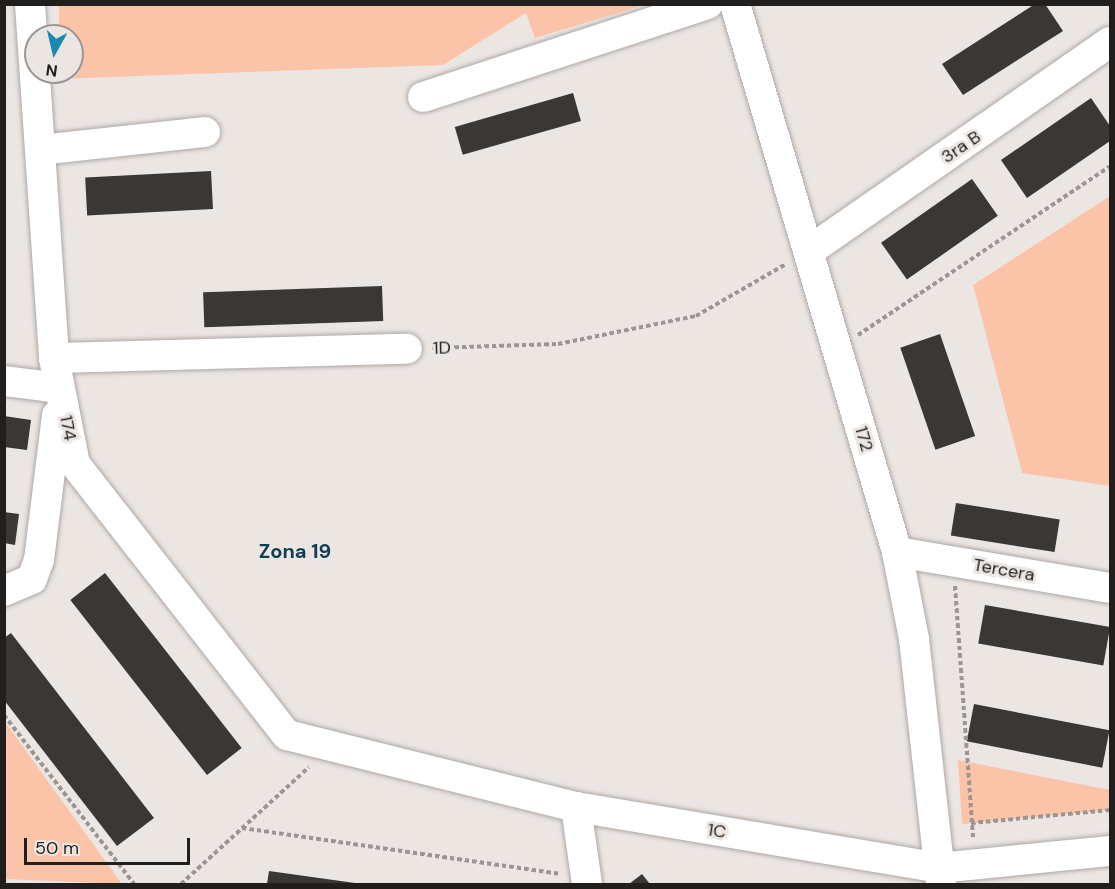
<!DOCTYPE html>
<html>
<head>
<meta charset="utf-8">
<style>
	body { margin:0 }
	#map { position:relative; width:1115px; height:889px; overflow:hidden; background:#ece6e3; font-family:"DM Sans",sans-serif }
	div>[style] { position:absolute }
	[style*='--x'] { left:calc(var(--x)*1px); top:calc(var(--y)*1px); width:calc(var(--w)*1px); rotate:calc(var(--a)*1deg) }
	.green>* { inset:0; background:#fbc4a9 }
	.building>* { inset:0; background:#3b3735; transform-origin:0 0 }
	.path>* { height:4px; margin-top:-2px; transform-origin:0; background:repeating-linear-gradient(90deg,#9b9694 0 4.5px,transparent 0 7.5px) }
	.roads { filter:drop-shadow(0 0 2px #ada8a5) drop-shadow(0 0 2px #ada8a5) }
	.minor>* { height:30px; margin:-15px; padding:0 15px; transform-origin:15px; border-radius:15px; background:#fff }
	span { translate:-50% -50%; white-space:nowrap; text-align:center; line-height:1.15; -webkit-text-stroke:6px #ece6e3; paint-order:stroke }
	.street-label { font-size:18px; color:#211f1e }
	.neighbourhood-label { font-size:20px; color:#0c3f51; font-weight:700 }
	.frame { position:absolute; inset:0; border:6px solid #211f1e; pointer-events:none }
	.north { position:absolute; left:24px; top:24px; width:60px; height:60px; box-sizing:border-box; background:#ece6e3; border:2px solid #9b9694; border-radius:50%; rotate:188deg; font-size:16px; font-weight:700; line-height:24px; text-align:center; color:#211f1e }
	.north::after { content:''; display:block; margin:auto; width:21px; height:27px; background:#198aaf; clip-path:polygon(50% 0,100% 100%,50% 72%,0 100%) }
	.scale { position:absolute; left:24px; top:838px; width:166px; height:27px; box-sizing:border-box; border:3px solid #211f1e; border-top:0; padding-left:8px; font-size:18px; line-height:21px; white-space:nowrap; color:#211f1e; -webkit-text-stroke:4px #ece6e3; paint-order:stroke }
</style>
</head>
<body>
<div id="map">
	<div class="green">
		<i style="clip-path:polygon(59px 5px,59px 4px,644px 5px,535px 38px,526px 13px,443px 65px,58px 79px,58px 72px,72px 72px,72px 36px,59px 36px)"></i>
		<i style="clip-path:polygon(1110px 196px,1110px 486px,1022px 473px,973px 285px)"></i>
		<i style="clip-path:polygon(5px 722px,122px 884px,5px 879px)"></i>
		<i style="clip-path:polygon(958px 760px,1110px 790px,1110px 810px,962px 824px)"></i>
	</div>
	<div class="building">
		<i style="clip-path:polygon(1035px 4px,1045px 4px,1063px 31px,963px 95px,942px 64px)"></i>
		<i style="left:573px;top:93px;width:29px;height:123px;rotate:74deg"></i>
		<i style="clip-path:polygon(1091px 98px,1110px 126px,1110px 141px,1027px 198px,1001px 160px)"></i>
		<i style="left:211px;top:171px;width:38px;height:126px;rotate:87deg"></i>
		<i style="left:972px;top:179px;width:45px;height:111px;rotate:55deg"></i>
		<i style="left:382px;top:286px;width:35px;height:179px;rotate:88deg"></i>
		<i style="left:940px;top:334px;width:108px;height:42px;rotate:71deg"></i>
		<i style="clip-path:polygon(4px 416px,31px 420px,27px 450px,4px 447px)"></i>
		<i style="left:956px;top:503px;width:105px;height:33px;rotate:9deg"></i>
		<i style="clip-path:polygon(4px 512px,19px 514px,15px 545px,4px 543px)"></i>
		<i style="left:105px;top:573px;width:222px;height:44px;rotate:52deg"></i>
		<i style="left:985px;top:605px;width:127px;height:39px;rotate:10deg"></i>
		<i style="clip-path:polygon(11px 633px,154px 818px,117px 846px,4px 700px,4px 638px)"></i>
		<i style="left:974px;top:704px;width:138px;height:38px;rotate:11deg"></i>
		<i style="clip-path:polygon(269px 871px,355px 883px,355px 884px,267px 884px)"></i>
		<i style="clip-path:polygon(642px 874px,650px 884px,629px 884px)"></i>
	</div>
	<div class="path">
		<i style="--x:858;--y:335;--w:303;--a:-33.8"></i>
		<i style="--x:432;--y:348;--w:126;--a:-1.8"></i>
		<i style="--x:558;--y:344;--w:141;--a:-11.5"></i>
		<i style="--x:696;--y:316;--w:104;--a:-30"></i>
		<i style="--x:955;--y:586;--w:254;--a:85.9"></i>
		<i style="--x:4;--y:715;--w:213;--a:52.4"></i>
		<i style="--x:971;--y:823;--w:140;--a:-5.3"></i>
		<i style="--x:242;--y:828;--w:322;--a:8.2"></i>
		<i style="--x:181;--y:884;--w:173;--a:-42.4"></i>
	</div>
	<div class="roads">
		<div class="minor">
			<i style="--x:30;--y:4;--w:355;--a:86.1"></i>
			<i style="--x:54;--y:358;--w:108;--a:78.8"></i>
			<i style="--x:75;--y:464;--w:344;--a:52"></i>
			<i style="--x:287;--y:735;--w:298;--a:14"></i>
			<i style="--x:576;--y:807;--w:368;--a:9.5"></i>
			<i style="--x:939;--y:868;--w:172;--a:-5.7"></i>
			<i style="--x:735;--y:4;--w:571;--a:73.53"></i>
			<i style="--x:897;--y:552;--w:89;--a:78.9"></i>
			<i style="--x:914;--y:639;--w:246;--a:83.7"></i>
			<i style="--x:423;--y:97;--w:300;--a:-18.1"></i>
			<i style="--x:40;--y:150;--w:166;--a:-6.2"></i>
			<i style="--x:809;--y:251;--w:366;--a:-34.8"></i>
			<i style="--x:54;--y:358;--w:353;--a:-1.5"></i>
			<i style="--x:4;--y:381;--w:56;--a:7.1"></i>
			<i style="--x:897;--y:552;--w:216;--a:9.6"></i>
			<i style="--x:4;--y:591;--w:30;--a:-23"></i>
			<i style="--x:32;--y:579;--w:20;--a:-70"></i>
			<i style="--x:39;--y:560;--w:146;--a:-82.9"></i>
			<i style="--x:576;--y:807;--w:78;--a:81.9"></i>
		</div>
	</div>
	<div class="street-label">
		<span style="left:961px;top:147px;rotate:-34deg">3ra B</span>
		<span style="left:442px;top:348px;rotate:-2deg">1D</span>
		<span style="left:68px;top:428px;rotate:79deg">174</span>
		<span style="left:864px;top:439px;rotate:74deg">172</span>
		<span style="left:1004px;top:570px;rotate:10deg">Tercera</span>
		<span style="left:717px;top:831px;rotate:9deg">1C</span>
	</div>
	<div class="neighbourhood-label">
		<span style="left:295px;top:551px">Zona 19</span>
	</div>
	<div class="frame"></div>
	<div class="north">N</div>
	<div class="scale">50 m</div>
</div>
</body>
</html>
